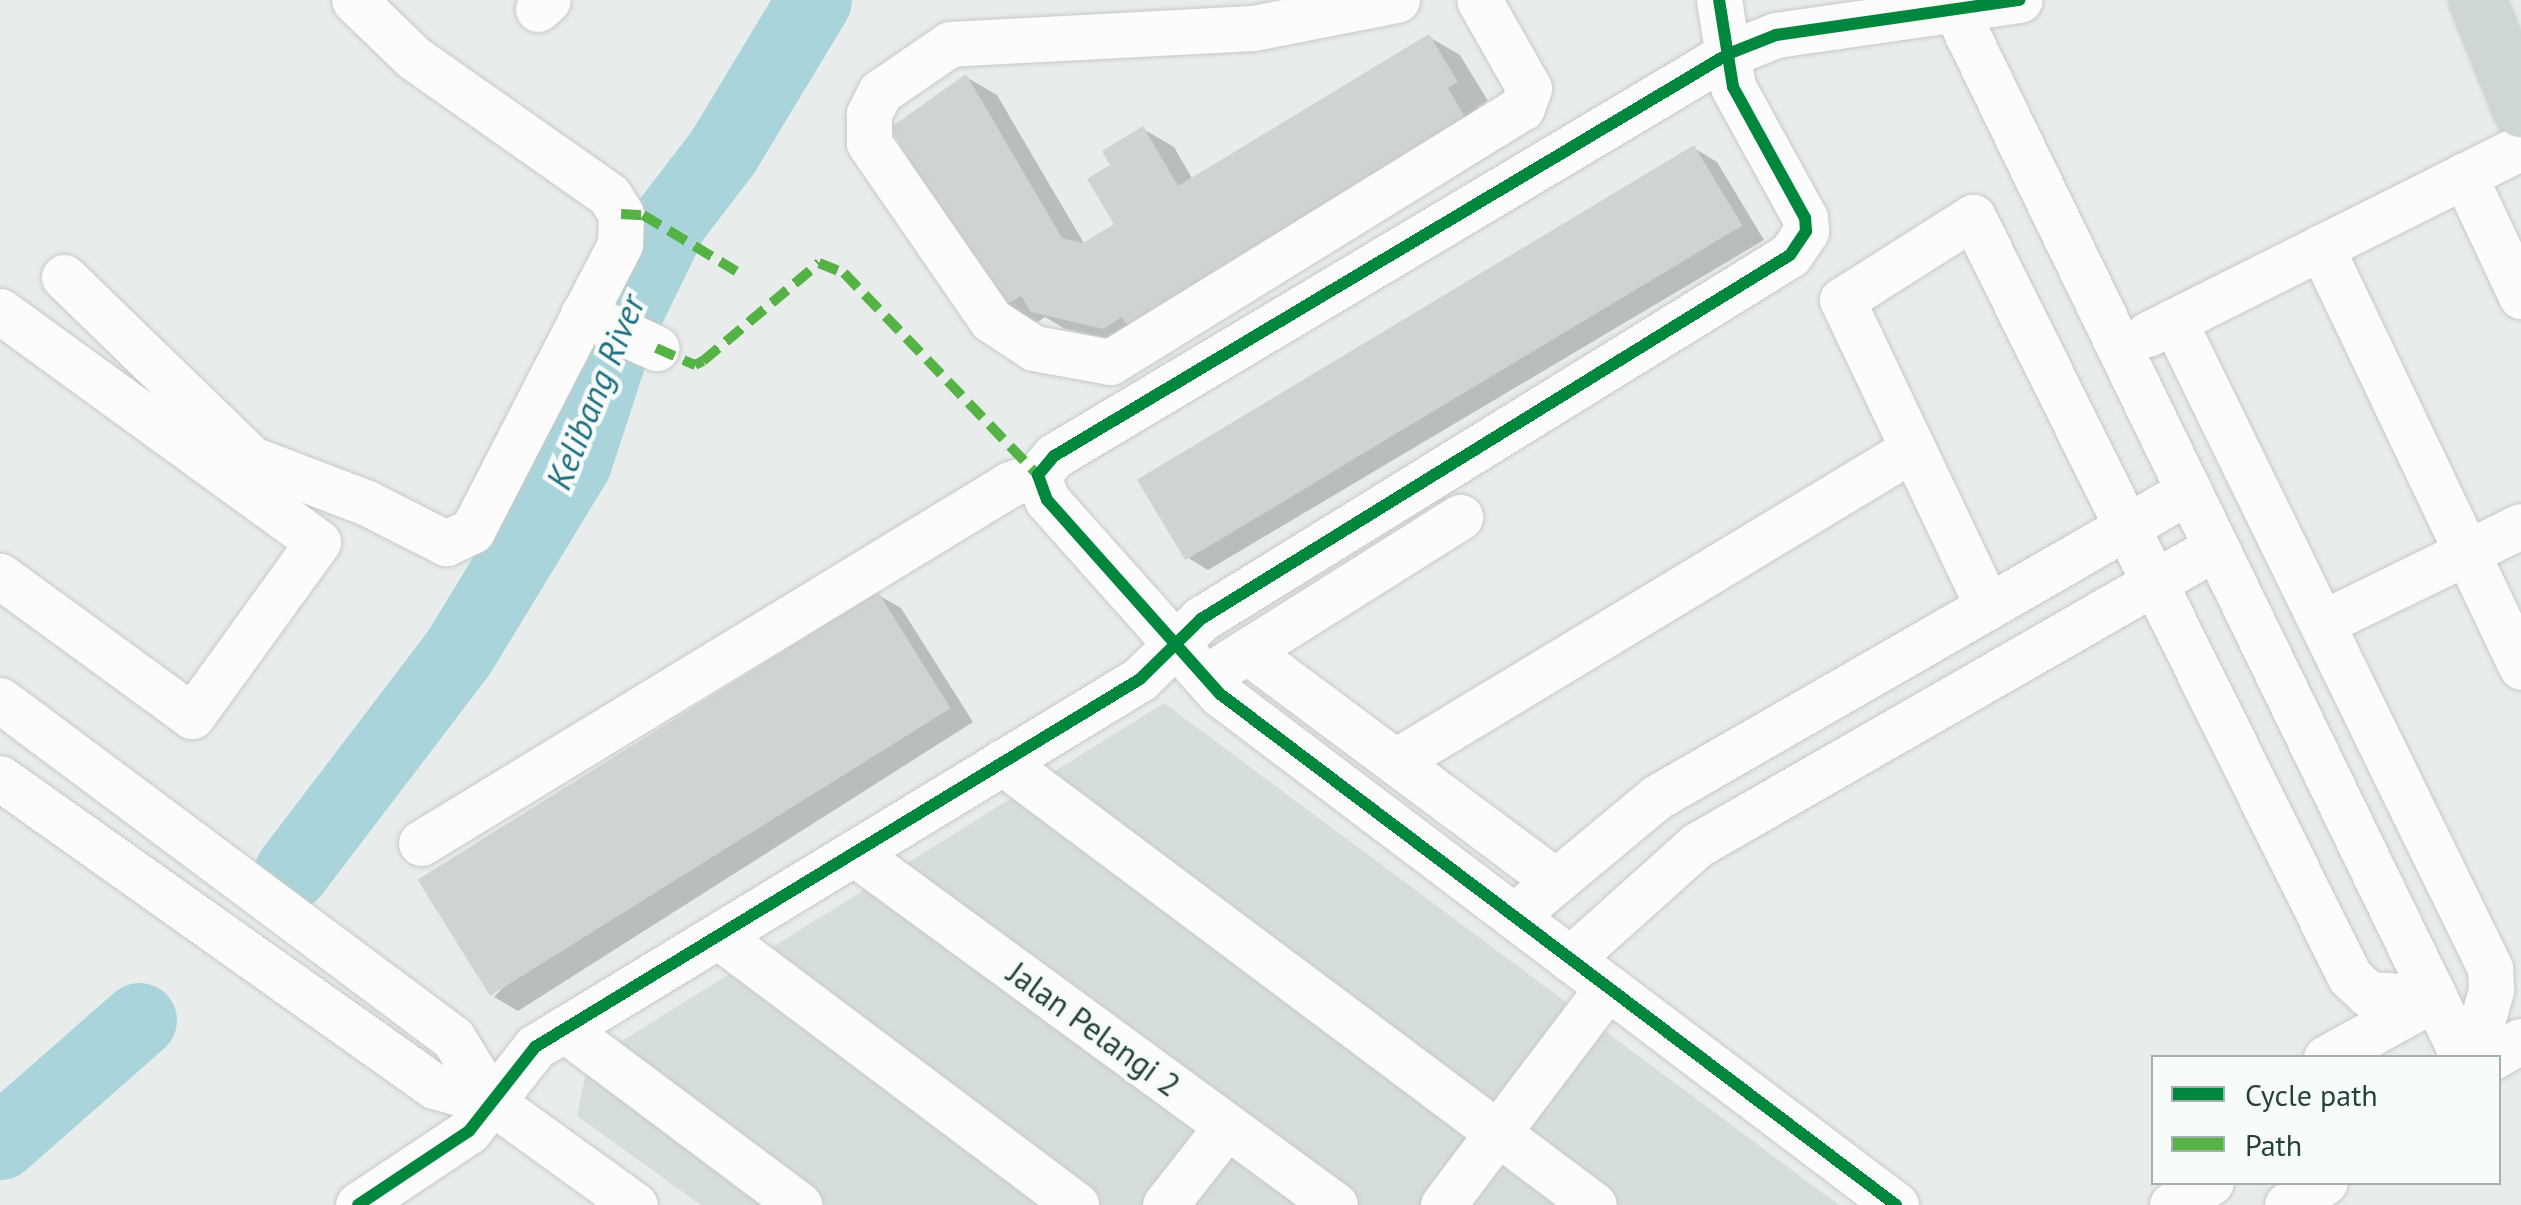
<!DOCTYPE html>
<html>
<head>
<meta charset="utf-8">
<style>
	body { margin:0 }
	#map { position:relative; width:2521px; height:1205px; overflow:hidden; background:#e8edeb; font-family:"PT Sans",sans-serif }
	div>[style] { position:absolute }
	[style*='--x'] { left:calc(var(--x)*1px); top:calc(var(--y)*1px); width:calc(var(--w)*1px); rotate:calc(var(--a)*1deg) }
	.built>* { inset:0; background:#d6dedb }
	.shadow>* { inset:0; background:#0003 }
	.river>* { height:75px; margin:-37.5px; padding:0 37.5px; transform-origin:37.5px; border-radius:37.5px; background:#a9d4db }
	.building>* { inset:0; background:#cfd4d2; transform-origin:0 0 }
	.roads { filter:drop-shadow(0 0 2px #c5cac8) drop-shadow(0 0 2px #c5cac8) }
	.minor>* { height:45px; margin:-22.5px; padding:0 22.5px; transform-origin:22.5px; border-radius:22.5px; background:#fcfcfc }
	.major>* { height:55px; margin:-27.5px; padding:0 27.5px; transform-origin:27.5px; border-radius:27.5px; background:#cfd7d5 }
	.quiet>* { height:10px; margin-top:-5px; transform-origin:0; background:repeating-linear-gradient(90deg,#55b346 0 20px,transparent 0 30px) }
	.cycleway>* { height:12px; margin:-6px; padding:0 6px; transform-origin:6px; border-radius:6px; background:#00873e }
	span { translate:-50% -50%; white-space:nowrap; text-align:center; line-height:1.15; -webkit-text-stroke:9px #f7fbf9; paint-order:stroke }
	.street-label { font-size:32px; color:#24423a }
	.water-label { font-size:35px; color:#1c6f80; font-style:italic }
	.legend { position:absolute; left:2151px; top:1055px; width:350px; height:130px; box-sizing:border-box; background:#f7fbf9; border:2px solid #a3b1ad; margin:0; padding:12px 18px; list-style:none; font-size:30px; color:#24423a }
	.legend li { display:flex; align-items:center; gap:20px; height:50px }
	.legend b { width:50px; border:2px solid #a3b1ad }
</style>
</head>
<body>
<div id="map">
	<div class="built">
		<i style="clip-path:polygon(1164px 703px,1839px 1205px,701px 1205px,577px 1116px,588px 1062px)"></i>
	</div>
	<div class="shadow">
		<i style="clip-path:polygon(1429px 37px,1460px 55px,1488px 101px,1478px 107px,1502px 148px,1166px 351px,1065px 329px,1045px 317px,1030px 327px,999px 308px,966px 77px,997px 95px,1085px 245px,1117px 225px,1113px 165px,1143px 129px,1174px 147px,1193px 180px)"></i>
		<i style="clip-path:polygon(1694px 148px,1717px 162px,1764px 240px,1208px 570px,1185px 556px)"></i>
		<i style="clip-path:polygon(878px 595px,901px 608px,973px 722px,518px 1011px,494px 997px)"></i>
	</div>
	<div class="river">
		<i style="--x:291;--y:872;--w:275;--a:-52.7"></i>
		<i style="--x:458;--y:653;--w:223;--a:-58.7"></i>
		<i style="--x:574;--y:462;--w:142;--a:-71.9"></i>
		<i style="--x:618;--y:327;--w:120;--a:-63.9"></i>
		<i style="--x:671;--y:219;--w:86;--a:-52.6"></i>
		<i style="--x:723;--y:151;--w:176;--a:-58.9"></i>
		<i style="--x:0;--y:1142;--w:185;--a:-41.3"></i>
	</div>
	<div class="building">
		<i style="clip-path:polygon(1429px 34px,1458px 82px,1448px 88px,1472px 130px,1133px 335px,1122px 317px,1103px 329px,1031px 312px,1021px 296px,997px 310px,890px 128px,966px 74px,1062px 238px,1083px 243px,1114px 224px,1087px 179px,1110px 165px,1102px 151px,1143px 126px,1178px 186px)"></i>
		<i style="left:1694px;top:145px;width:94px;height:650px;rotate:59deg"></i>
		<i style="left:878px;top:592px;width:137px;height:543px;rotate:58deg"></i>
	</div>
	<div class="roads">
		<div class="minor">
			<i style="--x:1397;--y:0;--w:147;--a:169"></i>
			<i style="--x:1253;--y:28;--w:303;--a:177"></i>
			<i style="--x:950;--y:44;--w:85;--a:145.6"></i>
			<i style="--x:880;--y:92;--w:25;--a:117"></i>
			<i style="--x:869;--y:114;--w:29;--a:90"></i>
			<i style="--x:869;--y:143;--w:215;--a:55.4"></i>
			<i style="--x:991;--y:320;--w:51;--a:33.1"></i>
			<i style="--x:1034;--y:348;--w:77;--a:10.4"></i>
			<i style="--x:1110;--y:362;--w:484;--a:-31.7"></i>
			<i style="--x:1522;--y:108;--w:21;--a:-71"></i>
			<i style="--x:1529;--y:88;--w:101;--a:-119.6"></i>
			<i style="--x:538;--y:9;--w:13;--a:-42"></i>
			<i style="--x:1955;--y:9;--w:1166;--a:64.12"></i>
			<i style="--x:2464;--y:175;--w:134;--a:64.8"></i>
			<i style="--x:2321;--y:247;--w:465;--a:64.5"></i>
			<i style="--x:64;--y:277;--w:262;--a:44.1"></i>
			<i style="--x:252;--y:459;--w:123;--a:20.9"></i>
			<i style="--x:367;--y:503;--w:89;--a:26.9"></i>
			<i style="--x:446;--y:543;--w:29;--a:-25"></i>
			<i style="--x:472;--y:531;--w:323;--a:-62.7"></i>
			<i style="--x:620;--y:244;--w:30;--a:-88"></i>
			<i style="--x:621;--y:214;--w:22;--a:-122"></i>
			<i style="--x:609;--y:195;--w:238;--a:-144.9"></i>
			<i style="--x:414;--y:58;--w:83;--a:-136"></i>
			<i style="--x:0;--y:311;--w:393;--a:36"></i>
			<i style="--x:318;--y:542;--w:215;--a:125.9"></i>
			<i style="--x:192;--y:716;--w:238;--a:-143.9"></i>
			<i style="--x:583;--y:314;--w:81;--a:25"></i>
			<i style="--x:2174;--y:321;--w:720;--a:63.97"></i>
			<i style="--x:2490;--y:968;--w:22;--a:87"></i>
			<i style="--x:2491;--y:990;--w:71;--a:105.6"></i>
			<i style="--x:2148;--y:334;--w:417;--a:-26.6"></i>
			<i style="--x:1988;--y:607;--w:340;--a:-115.4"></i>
			<i style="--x:1842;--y:300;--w:155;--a:-32.4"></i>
			<i style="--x:1973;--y:217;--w:848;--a:63.62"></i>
			<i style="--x:2350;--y:977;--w:25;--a:43"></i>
			<i style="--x:2368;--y:994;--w:67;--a:3.4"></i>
			<i style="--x:2322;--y:623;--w:221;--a:-26"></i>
			<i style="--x:1247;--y:651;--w:385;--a:36.7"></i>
			<i style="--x:1225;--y:665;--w:278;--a:-32.2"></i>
			<i style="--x:0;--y:700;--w:565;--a:36.73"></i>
			<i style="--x:453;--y:1038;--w:75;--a:58.6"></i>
			<i style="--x:1396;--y:761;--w:602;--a:-31.13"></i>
			<i style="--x:1002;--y:762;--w:739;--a:36.81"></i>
			<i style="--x:0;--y:778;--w:532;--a:35.36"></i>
			<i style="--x:434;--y:1086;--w:60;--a:15.4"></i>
			<i style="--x:492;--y:1102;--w:176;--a:35.8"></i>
			<i style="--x:421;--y:843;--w:690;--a:-31.36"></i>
			<i style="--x:1010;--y:484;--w:29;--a:-18"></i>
			<i style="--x:854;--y:853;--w:596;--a:36.2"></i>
			<i style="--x:1514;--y:916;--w:186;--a:-39.8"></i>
			<i style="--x:1657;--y:797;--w:614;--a:-29.91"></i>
			<i style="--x:718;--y:936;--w:448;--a:36.9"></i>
			<i style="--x:1570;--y:959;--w:171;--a:-41.9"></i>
			<i style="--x:1697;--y:845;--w:598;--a:-29.86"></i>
			<i style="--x:564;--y:1029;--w:294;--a:36.8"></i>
			<i style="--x:2326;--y:1058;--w:124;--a:-28.8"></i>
			<i style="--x:2491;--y:1058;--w:34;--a:-30"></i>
			<i style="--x:358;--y:1205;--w:133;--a:-33.7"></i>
			<i style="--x:469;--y:1131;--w:107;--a:-51.8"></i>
			<i style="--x:535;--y:1047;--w:708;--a:-31.31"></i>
			<i style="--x:1140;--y:679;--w:86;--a:-44.5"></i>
			<i style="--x:1201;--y:619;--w:692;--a:-31.72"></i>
			<i style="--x:1790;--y:255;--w:29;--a:-56"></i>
			<i style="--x:1806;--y:231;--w:13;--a:-94"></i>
			<i style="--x:1805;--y:218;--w:149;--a:-118.8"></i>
			<i style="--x:1733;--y:87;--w:88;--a:-99.1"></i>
			<i style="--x:1165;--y:1205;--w:100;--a:-51.9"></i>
			<i style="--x:1443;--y:1205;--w:273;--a:-52.9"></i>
			<i style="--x:1896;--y:1205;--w:847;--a:-142.91"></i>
			<i style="--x:1220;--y:694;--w:260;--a:-131.7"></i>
			<i style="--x:1047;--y:500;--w:27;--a:-110"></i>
			<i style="--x:1038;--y:475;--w:25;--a:-50"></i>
			<i style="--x:1054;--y:456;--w:785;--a:-30.81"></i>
			<i style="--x:1728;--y:54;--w:52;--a:-21.6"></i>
			<i style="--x:1776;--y:35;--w:246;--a:-8.2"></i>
			<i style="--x:2172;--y:1205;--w:45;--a:-30.5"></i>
			<i style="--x:2287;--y:1205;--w:44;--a:-31.2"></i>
		</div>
		<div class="major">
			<i style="--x:2477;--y:0;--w:118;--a:68"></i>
		</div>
	</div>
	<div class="quiet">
		<i style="--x:621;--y:214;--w:22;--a:3"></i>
		<i style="--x:643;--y:215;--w:109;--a:31.1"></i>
		<i style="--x:656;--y:348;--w:43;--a:23.6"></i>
		<i style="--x:695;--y:365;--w:9;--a:-27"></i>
		<i style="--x:703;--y:361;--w:152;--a:-40.2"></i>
		<i style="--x:819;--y:263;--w:27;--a:22"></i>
		<i style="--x:844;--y:273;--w:280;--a:46.2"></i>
	</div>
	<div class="cycleway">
		<i style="--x:358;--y:1205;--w:133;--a:-33.7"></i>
		<i style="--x:469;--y:1131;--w:107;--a:-51.8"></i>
		<i style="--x:535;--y:1047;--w:708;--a:-31.31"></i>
		<i style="--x:1140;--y:679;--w:86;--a:-44.5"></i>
		<i style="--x:1201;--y:619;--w:692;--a:-31.72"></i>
		<i style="--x:1790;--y:255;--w:29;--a:-56"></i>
		<i style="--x:1806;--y:231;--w:13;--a:-94"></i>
		<i style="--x:1805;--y:218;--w:149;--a:-118.8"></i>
		<i style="--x:1733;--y:87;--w:88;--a:-99.1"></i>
		<i style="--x:1896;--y:1205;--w:847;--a:-142.91"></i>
		<i style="--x:1220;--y:694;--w:260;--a:-131.7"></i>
		<i style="--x:1047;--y:500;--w:27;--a:-110"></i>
		<i style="--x:1038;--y:475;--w:25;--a:-50"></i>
		<i style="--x:1054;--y:456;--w:785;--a:-30.81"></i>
		<i style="--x:1728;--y:54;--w:52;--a:-21.6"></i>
		<i style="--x:1776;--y:35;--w:246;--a:-8.2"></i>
	</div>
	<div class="street-label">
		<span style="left:1094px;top:1029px;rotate:36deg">Jalan Pelangi 2</span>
	</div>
	<div class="water-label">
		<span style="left:595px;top:392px;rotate:-68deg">Kelibang River</span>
	</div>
	<ul class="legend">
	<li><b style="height:12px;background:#00873e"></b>Cycle path</li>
	<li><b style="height:12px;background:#55b346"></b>Path</li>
	</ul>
</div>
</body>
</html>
